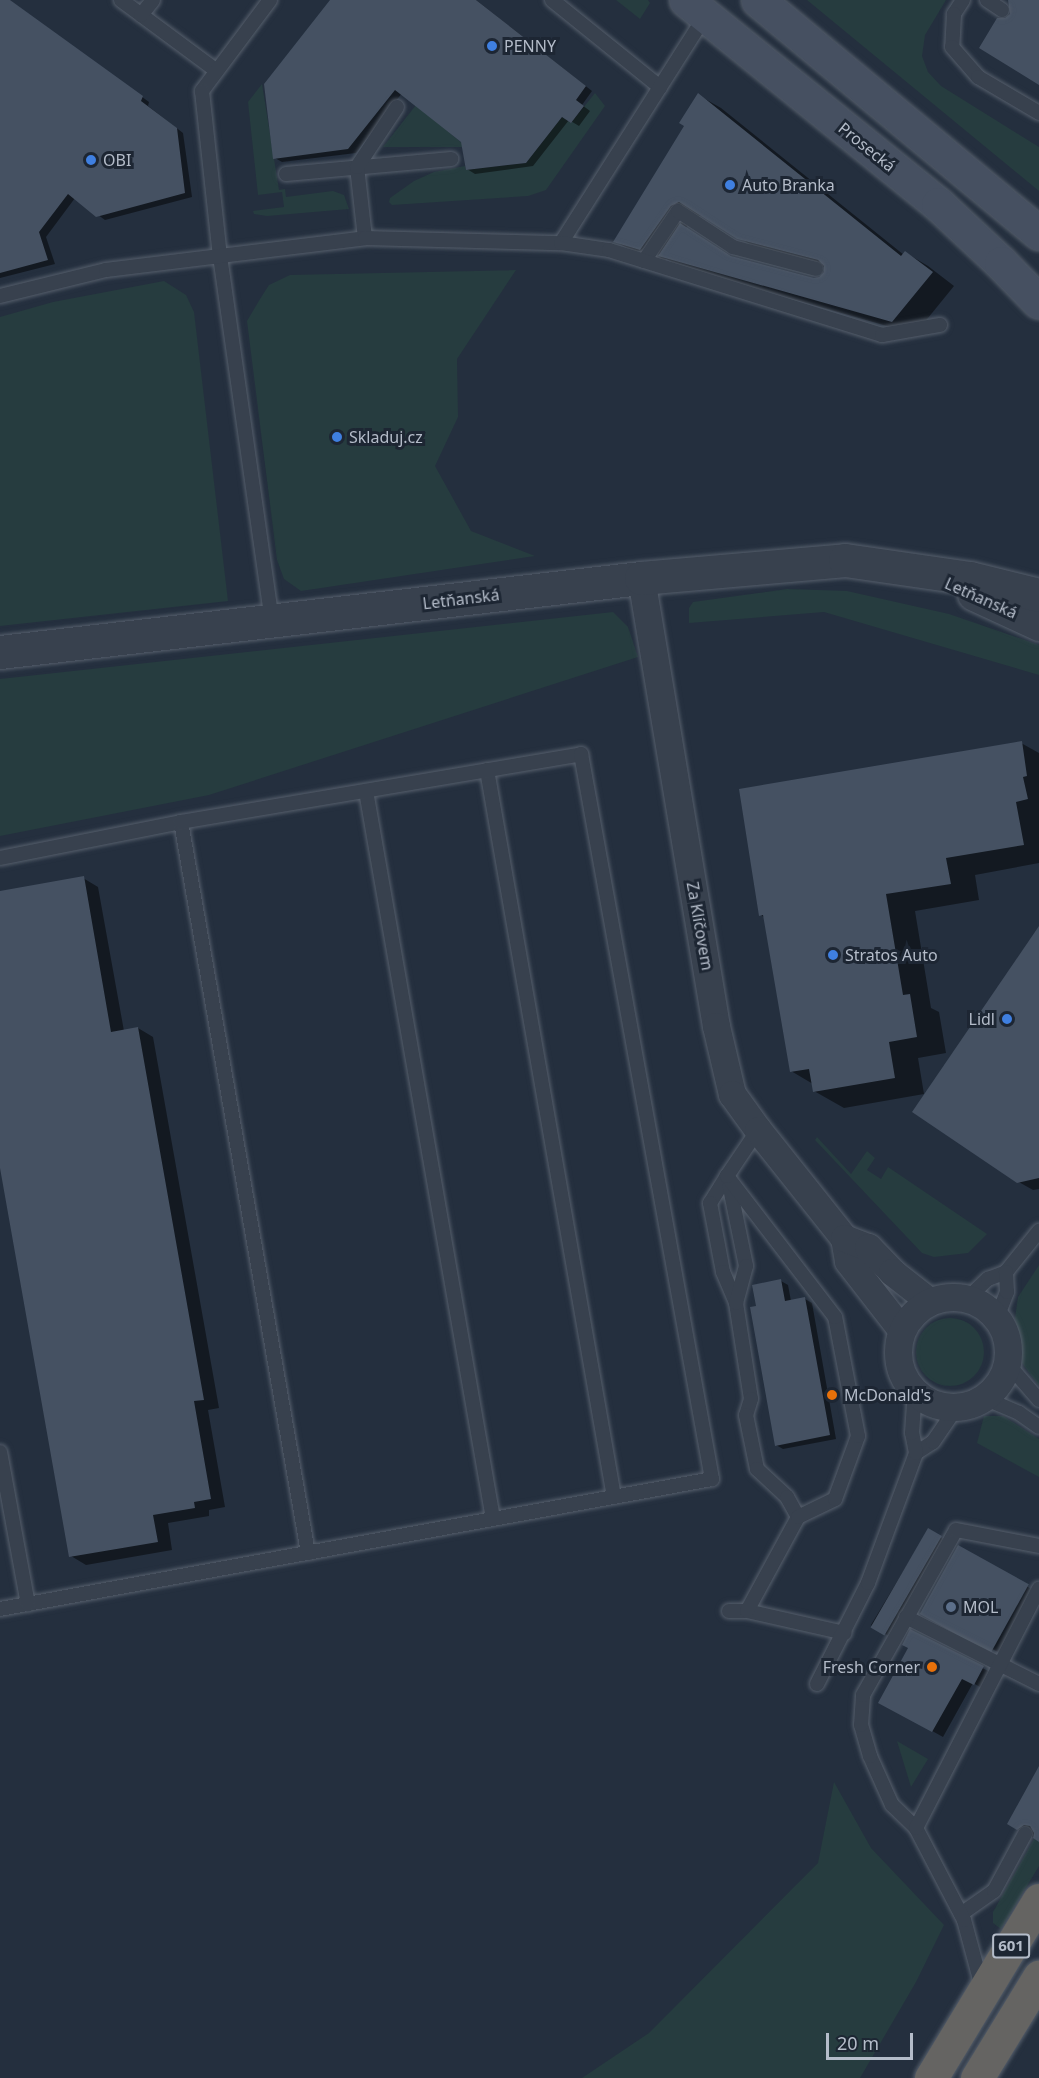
<!DOCTYPE html>
<html>
<head>
<meta charset="utf-8">
<style>
	body { margin:0 }
	#map { position:relative; width:1039px; height:2078px; overflow:hidden; background:#242f3e; font-family:"Noto Sans",sans-serif }
	div>[style] { position:absolute }
	[style*='--x'] { left:calc(var(--x)*1px); top:calc(var(--y)*1px); width:calc(var(--w)*1px); rotate:calc(var(--a)*1deg) }
	.green>* { inset:0; background:#263c3f }
	.round { border-radius:50% }
	.shadow>* { inset:0; background:#0007; transform-origin:0 0 }
	.building>* { inset:0; background:#455162; transform-origin:0 0 }
	.roads { filter:drop-shadow(0 0 2px #565f6c) drop-shadow(0 0 2px #565f6c) }
	.service>* { height:14px; margin:-7px; padding:0 7px; transform-origin:7px; border-radius:7px; background:#38414e }
	.minor>* { height:27px; margin:-13.5px; padding:0 13.5px; transform-origin:13.5px; border-radius:13.5px; background:#38414e }
	.minor>.ring { margin:-13.5px; padding:0; box-sizing:content-box; background:none; border:27px solid #38414e; border-radius:50% }
	.tertiary>* { height:33px; margin:-16.5px; padding:0 16.5px; transform-origin:16.5px; border-radius:16.5px; background:#38414e }
	.secondary>* { height:33px; margin:-16.5px; padding:0 16.5px; transform-origin:16.5px; border-radius:16.5px; background:#465061 }
	.trunk>* { height:33px; margin:-16.5px; padding:0 16.5px; transform-origin:16.5px; border-radius:16.5px; background:#656462 }
	.dots>* { width:16px; height:16px; translate:-50% -50%; box-sizing:border-box; border:3px solid #1d2633; border-radius:50% }
	span { translate:-50% -50%; white-space:nowrap; text-align:center; line-height:1.15; -webkit-text-stroke:6px #1d2633; paint-order:stroke }
	.shield-label span { padding:2px 4px; background:#1d2633; border:2px solid; border-radius:4px; -webkit-text-stroke-width:0 }
	.shield-label { font-size:15px; color:#b4bcc9; font-weight:700 }
	.poi-label { font-size:16px; color:#b4bcc9 }
	.left { translate:0 -50%; text-align:left }
	.right { translate:-100% -50%; text-align:right }
	.street-label { font-size:16px; color:#b4bcc9 }
	.scale { position:absolute; left:826px; top:2033px; width:87px; height:27px; box-sizing:border-box; border:3px solid #b4bcc9; border-top:0; padding-left:8px; font-size:18px; line-height:21px; white-space:nowrap; color:#b4bcc9; -webkit-text-stroke:4px #1d2633; paint-order:stroke }
</style>
</head>
<body>
<div id="map">
	<div class="green">
		<i style="clip-path:polygon(616px 0,648px 0,650px 3px,640px 19px)"></i>
		<i style="clip-path:polygon(807px 0,946px 0,925px 35px,922px 56px,928px 72px,941px 86px,1039px 147px,1039px 191px)"></i>
		<i style="clip-path:polygon(262px 84px,279px 190px,285px 189px,286px 197px,333px 191px,344px 195px,349px 209px,267px 216px,254px 214px,253px 211px,284px 207px,282px 192px,258px 195px,248px 102px)"></i>
		<i style="clip-path:polygon(595px 93px,605px 106px,546px 190px,528px 196px,392px 205px,389px 202px,390px 198px,414px 181px,434px 172px,465px 166px,466px 170px,526px 163px,562px 117px,571px 123px)"></i>
		<i style="clip-path:polygon(416px 105px,463px 144px,462px 147px,383px 147px)"></i>
		<i style="clip-path:polygon(516px 270px,457px 359px,458px 417px,435px 466px,471px 531px,535px 556px,301px 591px,284px 579px,277px 560px,247px 321px,260px 299px,269px 285px,290px 275px)"></i>
		<i style="clip-path:polygon(164px 281px,186px 295px,194px 312px,228px 601px,0 626px,0 317px,53px 302px)"></i>
		<i style="clip-path:polygon(787px 589px,847px 591px,949px 614px,1039px 645px,1039px 675px,824px 612px,689px 623px,689px 608px,693px 602px)"></i>
		<i style="clip-path:polygon(613px 612px,628px 627px,638px 657px,209px 795px,0 836px,0 679px)"></i>
		<i style="clip-path:polygon(817px 1137px,851px 1174px,867px 1151px,875px 1158px,867px 1170px,881px 1179px,888px 1167px,987px 1234px,968px 1253px,934px 1257px,922px 1253px,815px 1140px)"></i>
		<i style="clip-path:polygon(1039px 1265px,1039px 1386px,1022px 1363px,1015px 1318px,1018px 1297px)"></i>
		<i class="round" style="left:916px;top:1318px;width:68px;height:68px"></i>
		<i style="clip-path:polygon(984px 1416px,1003px 1416px,1039px 1439px,1039px 1477px,977px 1443px)"></i>
		<i style="clip-path:polygon(897px 1741px,928px 1759px,911px 1787px)"></i>
		<i style="clip-path:polygon(834px 1782px,871px 1848px,944px 1925px,916px 1982px,860px 2078px,582px 2078px,649px 2033px,818px 1863px)"></i>
		<i style="clip-path:polygon(1039px 1830px,1039px 1866px,1001px 1929px,993px 1923px,993px 1912px)"></i>
	</div>
	<div class="shadow">
		<i style="clip-path:polygon(0 0,9px 0,149px 102px,148px 106px,183px 133px,192px 197px,105px 220px,75px 198px,46px 237px,55px 264px,0 278px)"></i>
		<i style="clip-path:polygon(332px 0,476px 0,592px 91px,582px 105px,590px 111px,579px 126px,569px 120px,533px 166px,475px 174px,467px 169px,462px 141px,402px 93px,356px 153px,282px 162px,275px 158px)"></i>
		<i style="clip-path:polygon(evenodd,698px 95px,721px 108px,904px 255px,906px 253px,928px 266px,954px 286px,915px 334px,683px 268px,666px 259px,663px 262px,637px 254px,615px 241px,686px 126px,698px 95px,702px 215px,761px 251px,826px 268px,826px 272px,820px 279px,814px 279px,734px 258px,686px 228px,693px 218px,702px 215px)"></i>
		<i style="clip-path:polygon(1021px 743px,1039px 753px,1039px 863px,975px 875px,979px 900px,915px 911px,931px 1008px,939px 1012px,946px 1053px,918px 1058px,924px 1094px,844px 1108px,814px 1091px,813px 1084px,791px 1071px,765px 918px,761px 915px)"></i>
		<i style="clip-path:polygon(83px 878px,98px 887px,124px 1031px,138px 1028px,153px 1037px,219px 1408px,208px 1410px,225px 1507px,209px 1510px,209px 1516px,168px 1523px,172px 1550px,86px 1565px,71px 1556px,0 1160px,0 892px)"></i>
		<i style="clip-path:polygon(1039px 929px,1039px 1189px,1033px 1190px,1017px 1181px)"></i>
		<i style="clip-path:polygon(781px 1281px,788px 1285px,791px 1301px,805px 1299px,812px 1303px,836px 1439px,783px 1449px,776px 1445px,758px 1307px)"></i>
		<i style="left:928px;top:1530px;width:23px;height:111px;rotate:31deg"></i>
		<i style="clip-path:polygon(958px 1547px,1035px 1591px,1000px 1653px,928px 1617px)"></i>
		<i style="clip-path:polygon(911px 1631px,994px 1674px,985px 1690px,973px 1683px,943px 1737px,880px 1702px,910px 1648px)"></i>
		<i style="clip-path:polygon(1039px 1769px,1039px 1841px,1009px 1823px)"></i>
	</div>
	<div class="building">
		<i style="clip-path:polygon(0 0,10px 0,143px 96px,141px 101px,177px 128px,185px 193px,96px 217px,68px 194px,39px 232px,48px 260px,0 273px)"></i>
		<i style="clip-path:polygon(330px 0,476px 0,586px 86px,576px 100px,584px 106px,571px 123px,562px 117px,526px 163px,466px 170px,461px 142px,395px 90px,348px 149px,273px 159px,264px 84px)"></i>
		<i style="clip-path:polygon(1008px 0,1039px 0,1039px 85px,979px 48px,997px 18px,1005px 18px,1010px 14px)"></i>
		<i style="clip-path:polygon(698px 93px,901px 256px,905px 251px,933px 272px,892px 322px,658px 256px,680px 223px,731px 256px,814px 278px,819px 277px,824px 272px,824px 266px,818px 260px,737px 239px,679px 202px,671px 206px,640px 250px,613px 242px,684px 126px,679px 123px)"></i>
		<i style="clip-path:polygon(1022px 741px,1027px 776px,1023px 777px,1028px 799px,1016px 802px,1024px 845px,946px 858px,951px 884px,886px 894px,903px 995px,910px 994px,917px 1037px,889px 1042px,895px 1078px,813px 1092px,809px 1069px,790px 1072px,763px 915px,759px 916px,739px 789px)"></i>
		<i style="clip-path:polygon(84px 876px,111px 1032px,138px 1027px,204px 1400px,194px 1401px,211px 1499px,194px 1502px,195px 1508px,153px 1515px,158px 1542px,69px 1557px,0 1168px,0 891px)"></i>
		<i style="clip-path:polygon(1039px 926px,1039px 1178px,1017px 1183px,912px 1112px)"></i>
		<i style="clip-path:polygon(781px 1279px,785px 1301px,805px 1297px,830px 1435px,775px 1446px,750px 1307px,756px 1306px,752px 1285px)"></i>
		<i style="left:928px;top:1528px;width:16px;height:115px;rotate:30deg"></i>
		<i style="left:958px;top:1545px;width:81px;height:79px;rotate:29deg"></i>
		<i style="clip-path:polygon(910px 1629px,984px 1666px,974px 1685px,962px 1679px,932px 1732px,878px 1703px,908px 1648px,902px 1645px)"></i>
		<i style="clip-path:polygon(1039px 1766px,1039px 1842px,1033px 1838px,1034px 1833px,1030px 1826px,1024px 1825px,1017px 1830px,1007px 1824px)"></i>
	</div>
	<div class="roads">
		<div class="service">
			<i style="--x:121;--y:0;--w:119;--a:36.5"></i>
			<i style="--x:270;--y:0;--w:114;--a:126.8"></i>
			<i style="--x:202;--y:91;--w:166;--a:83.8"></i>
			<i style="--x:220;--y:256;--w:369;--a:81.9"></i>
			<i style="--x:552;--y:0;--w:139;--a:38.9"></i>
			<i style="--x:963;--y:0;--w:17;--a:123"></i>
			<i style="--x:954;--y:14;--w:33;--a:93"></i>
			<i style="--x:952;--y:47;--w:40;--a:49"></i>
			<i style="--x:978;--y:77;--w:71;--a:30.5"></i>
			<i style="--x:987;--y:0;--w:18;--a:34"></i>
			<i style="--x:141;--y:15;--w:19;--a:-51"></i>
			<i style="--x:286;--y:174;--w:166;--a:-5.2"></i>
			<i style="--x:365;--y:238;--w:71;--a:-96.4"></i>
			<i style="--x:357;--y:167;--w:72;--a:-56.3"></i>
			<i style="--x:561;--y:243;--w:269;--a:-57.6"></i>
			<i style="--x:644;--y:261;--w:60;--a:-55.8"></i>
			<i style="--x:678;--y:211;--w:66;--a:33.2"></i>
			<i style="--x:733;--y:247;--w:86;--a:14.8"></i>
			<i style="--x:0;--y:296;--w:109;--a:-13.8"></i>
			<i style="--x:106;--y:270;--w:261;--a:-7"></i>
			<i style="--x:365;--y:238;--w:196;--a:1.5"></i>
			<i style="--x:561;--y:243;--w:49;--a:8.3"></i>
			<i style="--x:609;--y:250;--w:286;--a:17.3"></i>
			<i style="--x:882;--y:335;--w:59;--a:-9.8"></i>
			<i style="--x:487;--y:770;--w:738;--a:80.09"></i>
			<i style="--x:366;--y:791;--w:739;--a:80.1"></i>
			<i style="--x:181;--y:822;--w:742;--a:80.14"></i>
			<i style="--x:0;--y:858;--w:185;--a:-11.2"></i>
			<i style="--x:181;--y:822;--w:406;--a:-9.6"></i>
			<i style="--x:581;--y:754;--w:737;--a:79.76"></i>
			<i style="--x:712;--y:1479;--w:724;--a:169.65"></i>
			<i style="--x:727;--y:1176;--w:32;--a:122"></i>
			<i style="--x:710;--y:1203;--w:70;--a:79.3"></i>
			<i style="--x:723;--y:1272;--w:34;--a:67"></i>
			<i style="--x:736;--y:1303;--w:97;--a:81.1"></i>
			<i style="--x:751;--y:1399;--w:17;--a:107"></i>
			<i style="--x:746;--y:1415;--w:55;--a:78.5"></i>
			<i style="--x:757;--y:1469;--w:41;--a:43"></i>
			<i style="--x:787;--y:1497;--w:23;--a:61"></i>
			<i style="--x:729;--y:1183;--w:85;--a:78.4"></i>
			<i style="--x:746;--y:1266;--w:38;--a:105"></i>
			<i style="--x:968;--y:1298;--w:28;--a:-44"></i>
			<i style="--x:988;--y:1279;--w:19;--a:-21"></i>
			<i style="--x:1006;--y:1272;--w:53;--a:-51.2"></i>
			<i style="--x:997;--y:1318;--w:28;--a:-69"></i>
			<i style="--x:1007;--y:1292;--w:20;--a:-93"></i>
			<i style="--x:1007;--y:1363;--w:49;--a:49.1"></i>
			<i style="--x:984;--y:1398;--w:38;--a:23"></i>
			<i style="--x:1019;--y:1413;--w:24;--a:35"></i>
			<i style="--x:0;--y:1452;--w:155;--a:79.6"></i>
			<i style="--x:916;--y:1453;--w:20;--a:-33"></i>
			<i style="--x:933;--y:1442;--w:42;--a:-55.6"></i>
			<i style="--x:729;--y:1611;--w:18;--a:0"></i>
			<i style="--x:747;--y:1611;--w:100;--a:12.7"></i>
			<i style="--x:747;--y:1611;--w:107;--a:-61.5"></i>
			<i style="--x:798;--y:1517;--w:41;--a:-25.9"></i>
			<i style="--x:835;--y:1499;--w:67;--a:-69.9"></i>
			<i style="--x:858;--y:1436;--w:121;--a:-100.9"></i>
			<i style="--x:835;--y:1317;--w:178;--a:-127.5"></i>
			<i style="--x:727;--y:1176;--w:55;--a:-56"></i>
			<i style="--x:906;--y:1617;--w:149;--a:26.7"></i>
			<i style="--x:817;--y:1684;--w:113;--a:-63.2"></i>
			<i style="--x:868;--y:1583;--w:139;--a:-69.7"></i>
			<i style="--x:916;--y:1453;--w:20;--a:-101"></i>
			<i style="--x:912;--y:1433;--w:39;--a:-86"></i>
			<i style="--x:916;--y:1828;--w:33;--a:-136"></i>
			<i style="--x:892;--y:1805;--w:54;--a:-114.2"></i>
			<i style="--x:870;--y:1756;--w:32;--a:-106"></i>
			<i style="--x:861;--y:1725;--w:30;--a:-86"></i>
			<i style="--x:863;--y:1695;--w:189;--a:-60.6"></i>
			<i style="--x:956;--y:1530;--w:85;--a:10.9"></i>
			<i style="--x:961;--y:1914;--w:40;--a:-34.9"></i>
			<i style="--x:994;--y:1891;--w:65;--a:-61.5"></i>
			<i style="--x:982;--y:1987;--w:69;--a:-105"></i>
			<i style="--x:964;--y:1920;--w:104;--a:-117.6"></i>
			<i style="--x:916;--y:1828;--w:269;--a:-62.8"></i>
		</div>
		<div class="minor">
			<i style="--x:641;--y:578;--w:454;--a:80.5"></i>
			<i style="--x:716;--y:1026;--w:70;--a:76.8"></i>
			<i style="--x:732;--y:1094;--w:44;--a:54.2"></i>
			<i style="--x:758;--y:1130;--w:138;--a:51.5"></i>
			<i style="--x:844;--y:1238;--w:23;--a:80"></i>
			<i style="--x:848;--y:1261;--w:86;--a:52.1"></i>
			<i style="--x:844;--y:1238;--w:26;--a:21"></i>
			<i style="--x:868;--y:1247;--w:35;--a:46"></i>
			<i style="--x:892;--y:1272;--w:47;--a:38.1"></i>
			<i class="ring" style="left:898px;top:1297px;width:83px;height:83px"></i>
		</div>
		<div class="tertiary">
			<i style="--x:974;--y:594;--w:72;--a:24.8"></i>
			<i style="--x:0;--y:652;--w:645;--a:-6.59"></i>
			<i style="--x:641;--y:578;--w:205;--a:-5"></i>
			<i style="--x:845;--y:560;--w:126;--a:8.2"></i>
			<i style="--x:970;--y:578;--w:71;--a:13.8"></i>
		</div>
		<div class="secondary">
			<i style="--x:686;--y:0;--w:324;--a:39"></i>
			<i style="--x:938;--y:204;--w:86;--a:43.1"></i>
			<i style="--x:1001;--y:263;--w:54;--a:45.7"></i>
			<i style="--x:758;--y:0;--w:365;--a:39.7"></i>
		</div>
		<div class="trunk">
			<i style="--x:931;--y:2078;--w:208;--a:-58.8"></i>
			<i style="--x:977;--y:2078;--w:119;--a:-58.5"></i>
		</div>
	</div>
	<div class="dots">
		<i style="left:492px;top:46px;background:#3f7fe0"></i>
		<i style="left:91px;top:160px;background:#3f7fe0"></i>
		<i style="left:730px;top:185px;background:#3f7fe0"></i>
		<i style="left:337px;top:437px;background:#3f7fe0"></i>
		<i style="left:833px;top:955px;background:#3f7fe0"></i>
		<i style="left:1007px;top:1019px;background:#3f7fe0"></i>
		<i style="left:832px;top:1395px;background:#e8710a"></i>
		<i style="left:951px;top:1607px;background:#5c6f8a"></i>
		<i style="left:932px;top:1667px;background:#e8710a"></i>
	</div>
	<div class="shield-label">
		<span style="left:1011px;top:1946px">601</span>
	</div>
	<div class="poi-label">
		<span class="left" style="left:504px;top:46px">PENNY</span>
		<span class="left" style="left:103px;top:160px">OBI</span>
		<span class="left" style="left:742px;top:185px">Auto Branka</span>
		<span class="left" style="left:349px;top:437px">Skladuj.cz</span>
		<span class="left" style="left:845px;top:955px">Stratos Auto</span>
		<span class="right" style="left:995px;top:1019px">Lidl</span>
		<span class="left" style="left:844px;top:1395px">McDonald's</span>
		<span class="left" style="left:963px;top:1607px">MOL</span>
		<span class="right" style="left:920px;top:1667px">Fresh Corner</span>
	</div>
	<div class="street-label">
		<span style="left:867px;top:147px;rotate:39deg">Prosecká</span>
		<span style="left:981px;top:598px;rotate:24deg">Letňanská</span>
		<span style="left:461px;top:599px;rotate:-7deg">Letňanská</span>
		<span style="left:700px;top:926px;rotate:80deg">Za Klíčovem</span>
	</div>
	<div class="scale">20 m</div>
</div>
</body>
</html>
